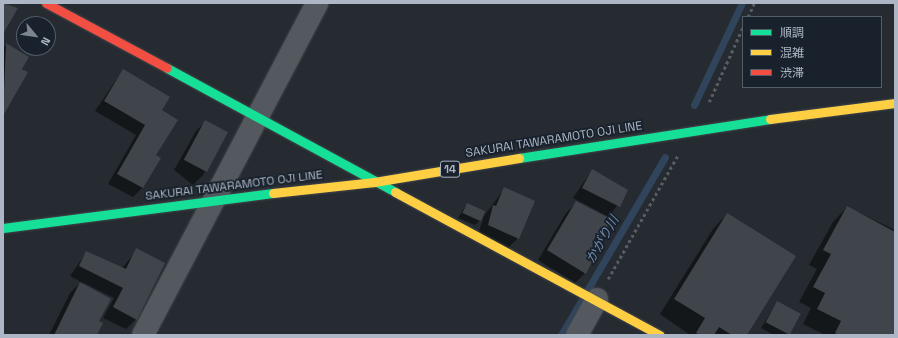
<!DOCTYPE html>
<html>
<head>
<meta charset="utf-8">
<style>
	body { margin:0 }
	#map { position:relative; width:898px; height:338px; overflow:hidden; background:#252b31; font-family:"Space Grotesk","Noto Sans JP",sans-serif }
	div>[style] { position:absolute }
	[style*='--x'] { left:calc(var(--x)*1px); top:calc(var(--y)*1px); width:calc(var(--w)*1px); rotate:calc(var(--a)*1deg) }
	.shadow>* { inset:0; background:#0007 }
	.stream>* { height:7px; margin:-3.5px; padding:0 3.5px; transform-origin:3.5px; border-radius:3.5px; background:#30445b }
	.building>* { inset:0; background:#40454b; transform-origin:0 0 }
	.path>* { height:2.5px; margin-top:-1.25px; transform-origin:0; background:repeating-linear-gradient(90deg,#565d63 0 3px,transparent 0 6px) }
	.roads { filter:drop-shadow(0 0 1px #42474c) drop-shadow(0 0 1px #42474c) }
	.street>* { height:22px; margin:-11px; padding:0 11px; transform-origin:11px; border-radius:11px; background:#545960 }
	.fast>* { height:9px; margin:-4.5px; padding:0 4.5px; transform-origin:4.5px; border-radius:4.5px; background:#16e098 }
	.slow>* { height:9px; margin:-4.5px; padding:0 4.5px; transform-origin:4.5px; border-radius:4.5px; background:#ffcf43 }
	.jam>* { height:9px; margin:-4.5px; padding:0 4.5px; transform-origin:4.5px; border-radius:4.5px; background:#f24e42 }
	span { translate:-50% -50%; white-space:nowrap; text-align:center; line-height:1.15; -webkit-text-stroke:3.5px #18212c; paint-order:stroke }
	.shield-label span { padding:1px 3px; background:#18212c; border:1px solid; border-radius:3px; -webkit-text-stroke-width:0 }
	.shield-label { font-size:11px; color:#acb6c5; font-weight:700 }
	.street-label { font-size:12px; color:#acb6c5 }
	.water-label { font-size:13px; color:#738eaf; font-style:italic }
	.frame { position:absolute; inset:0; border:4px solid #acb6c5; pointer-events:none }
	.legend { position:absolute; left:742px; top:16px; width:140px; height:72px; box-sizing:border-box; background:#18212c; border:1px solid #535d69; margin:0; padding:5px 7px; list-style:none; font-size:12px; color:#acb6c5 }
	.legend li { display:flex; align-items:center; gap:8px; height:20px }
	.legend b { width:20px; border:1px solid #535d69 }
	.north { position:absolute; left:16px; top:16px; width:40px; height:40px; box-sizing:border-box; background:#18212c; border:1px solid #535d69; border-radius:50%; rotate:119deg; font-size:11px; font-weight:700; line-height:16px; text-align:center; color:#acb6c5 }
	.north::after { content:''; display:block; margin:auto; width:14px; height:18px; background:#7d8591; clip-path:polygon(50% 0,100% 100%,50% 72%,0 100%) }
</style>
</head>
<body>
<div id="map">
	<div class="shadow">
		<i style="clip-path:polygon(3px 3px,17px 8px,3px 32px)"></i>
		<i style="clip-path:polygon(6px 45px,26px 73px,3px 114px,3px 48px)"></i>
		<i style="clip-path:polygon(123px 70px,161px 111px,154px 155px,143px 187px,133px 197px,108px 184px,136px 135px,95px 111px)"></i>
		<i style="clip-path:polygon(206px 121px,226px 133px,203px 175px,193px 185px,174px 170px,196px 131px)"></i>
		<i style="clip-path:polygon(592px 170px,627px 191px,609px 217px,573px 198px)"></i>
		<i style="clip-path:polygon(505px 188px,518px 238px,508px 248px,478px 235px,484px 216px)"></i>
		<i style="clip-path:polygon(576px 203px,601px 237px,591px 247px,585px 273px,575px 283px,538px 260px,566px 213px)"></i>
		<i style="clip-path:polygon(467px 204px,480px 220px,475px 225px,458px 218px)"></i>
		<i style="clip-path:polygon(847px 207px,895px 230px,895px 335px,825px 335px,803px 324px,811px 308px,799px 302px,817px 269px,809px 265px,833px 222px)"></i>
		<i style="clip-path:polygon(727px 214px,746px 335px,690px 335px,660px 314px,713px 229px)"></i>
		<i style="clip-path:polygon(137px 250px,136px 319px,126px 329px,103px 318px,114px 298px,82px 282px,98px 321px,94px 335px,49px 335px,70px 293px,81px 282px,70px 276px,86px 253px,122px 268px)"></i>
		<i style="clip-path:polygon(777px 302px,800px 314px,788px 335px,774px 335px,761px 328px)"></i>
	</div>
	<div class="stream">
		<i style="--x:694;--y:105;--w:113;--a:-64.8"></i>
		<i style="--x:561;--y:335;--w:206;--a:-59.7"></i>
	</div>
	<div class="building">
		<i style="clip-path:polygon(3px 3px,18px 8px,3px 34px)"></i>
		<i style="clip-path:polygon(6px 43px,29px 57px,22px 69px,28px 72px,3px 116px)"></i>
		<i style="clip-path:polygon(123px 69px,170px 97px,162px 110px,178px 120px,156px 155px,161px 158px,143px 188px,117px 174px,145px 125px,104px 101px)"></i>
		<i style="left:205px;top:120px;width:26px;height:45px;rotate:28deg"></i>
		<i style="clip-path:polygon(592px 169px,628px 190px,620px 207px,582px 188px)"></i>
		<i style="clip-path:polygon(504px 187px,535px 201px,519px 239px,488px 225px,493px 205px,496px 206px)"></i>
		<i style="clip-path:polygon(576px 201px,611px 219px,602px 238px,597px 235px,592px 246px,598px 249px,586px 274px,547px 250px)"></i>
		<i style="left:467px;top:203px;width:20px;height:11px;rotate:24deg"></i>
		<i style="clip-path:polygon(847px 206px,895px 232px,895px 335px,838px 335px,835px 333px,841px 321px,817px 309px,825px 293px,813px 287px,831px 254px,823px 250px)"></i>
		<i style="clip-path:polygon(727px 213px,796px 256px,747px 335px,732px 335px,719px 327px,714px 335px,700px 335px,696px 333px,705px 318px,674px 299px)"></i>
		<i style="clip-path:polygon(136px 248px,165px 263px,137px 320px,113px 307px,123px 288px,79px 266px,86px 251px,126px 269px)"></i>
		<i style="clip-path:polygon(80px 282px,111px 299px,99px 321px,103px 323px,97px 335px,54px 335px)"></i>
		<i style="left:777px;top:301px;width:27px;height:24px;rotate:28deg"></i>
	</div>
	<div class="path">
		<i style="--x:748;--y:17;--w:15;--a:-67"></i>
		<i style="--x:709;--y:102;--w:82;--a:-65.6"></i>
		<i style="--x:608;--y:279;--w:142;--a:-60.6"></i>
	</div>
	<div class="roads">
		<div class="street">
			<i style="--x:143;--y:335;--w:375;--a:-62.3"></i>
			<i style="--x:577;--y:335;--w:41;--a:-60.9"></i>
		</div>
		<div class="fast">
			<i style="--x:167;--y:68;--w:260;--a:28.5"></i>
			<i style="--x:519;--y:158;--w:254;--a:-8.8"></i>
			<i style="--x:3;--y:228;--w:272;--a:-7.4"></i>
		</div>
		<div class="slow">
			<i style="--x:770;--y:119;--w:126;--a:-7.3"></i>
			<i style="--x:395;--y:192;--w:301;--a:28.4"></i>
			<i style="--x:273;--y:193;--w:102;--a:-6.2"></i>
			<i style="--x:374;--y:182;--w:147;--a:-9.4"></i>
		</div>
		<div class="jam">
			<i style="--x:46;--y:3;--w:137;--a:28.2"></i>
		</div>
	</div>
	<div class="shield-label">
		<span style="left:450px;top:169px">14</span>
	</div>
	<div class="street-label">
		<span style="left:554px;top:140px;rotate:-9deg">SAKURAI TAWARAMOTO OJI LINE</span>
		<span style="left:234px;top:186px;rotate:-7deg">SAKURAI TAWARAMOTO OJI LINE</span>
	</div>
	<div class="water-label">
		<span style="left:603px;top:240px;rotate:-60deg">かがり川</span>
	</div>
	<div class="frame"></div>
	<ul class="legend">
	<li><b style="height:5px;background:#16e098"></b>順調</li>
	<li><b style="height:5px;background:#ffcf43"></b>混雑</li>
	<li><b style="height:5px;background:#f24e42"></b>渋滞</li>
	</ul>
	<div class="north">N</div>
</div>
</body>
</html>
